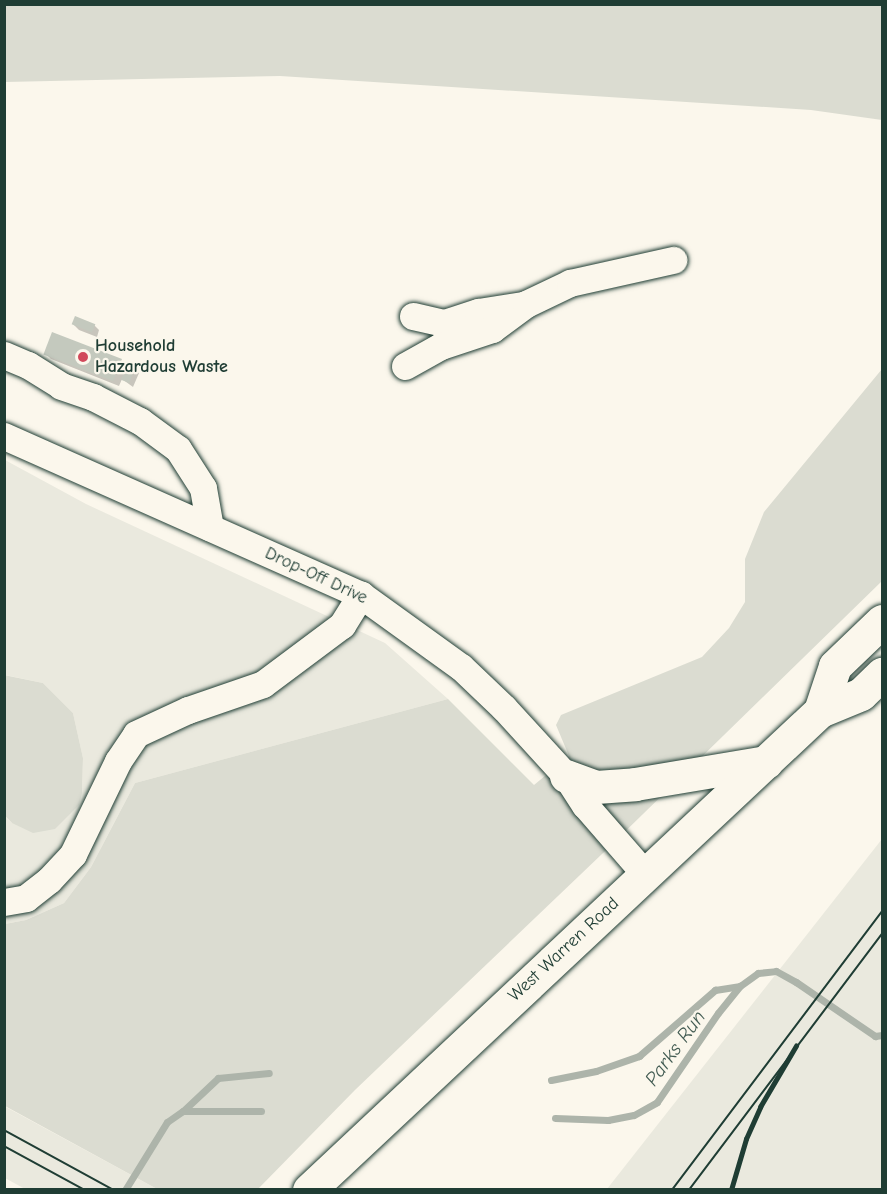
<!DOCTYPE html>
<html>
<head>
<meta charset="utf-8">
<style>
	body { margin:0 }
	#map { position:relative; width:887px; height:1194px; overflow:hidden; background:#fbf7ec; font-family:"Comic Neue",sans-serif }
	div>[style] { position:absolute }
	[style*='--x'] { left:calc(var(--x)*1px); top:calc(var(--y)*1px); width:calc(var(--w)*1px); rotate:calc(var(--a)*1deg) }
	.built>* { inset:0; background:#eae9de }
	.green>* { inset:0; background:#dbdcd1 }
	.shadow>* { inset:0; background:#0003 }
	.stream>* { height:7px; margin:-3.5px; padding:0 3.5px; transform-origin:3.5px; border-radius:3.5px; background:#adb4aa }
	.building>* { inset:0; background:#c4c9be; transform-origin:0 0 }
	.roads { filter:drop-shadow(0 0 2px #1f3d34) drop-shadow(0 0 2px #1f3d34) }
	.minor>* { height:27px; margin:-13.5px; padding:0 13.5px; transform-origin:13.5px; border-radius:13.5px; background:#fbf7ec }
	.major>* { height:33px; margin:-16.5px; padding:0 16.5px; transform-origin:16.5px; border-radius:16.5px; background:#fbf7ec }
	.tram>* { height:1.5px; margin:-0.75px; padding:0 0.75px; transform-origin:0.75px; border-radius:0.75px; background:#1f3d34 }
	.rail>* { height:4.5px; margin:-2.25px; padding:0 2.25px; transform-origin:2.25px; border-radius:2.25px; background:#1f3d34 }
	.dots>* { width:16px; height:16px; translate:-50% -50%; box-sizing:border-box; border:3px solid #fbf7ec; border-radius:50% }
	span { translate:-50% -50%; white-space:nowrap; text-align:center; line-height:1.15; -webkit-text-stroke:4.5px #fbf7ec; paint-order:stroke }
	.poi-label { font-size:18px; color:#1f3d34; font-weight:700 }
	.left { translate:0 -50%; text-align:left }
	.street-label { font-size:18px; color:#1f3d34 }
	.water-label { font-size:20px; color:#425b52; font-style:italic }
	.frame { position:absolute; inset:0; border:6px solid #1f3d34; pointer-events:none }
</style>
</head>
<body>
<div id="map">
	<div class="built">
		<i style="clip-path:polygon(5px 460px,86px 504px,385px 643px,448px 699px,135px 783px,91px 867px,64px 903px,26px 920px,5px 924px,4px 816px,12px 823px,82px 793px,83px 758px,73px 713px,43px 683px,5px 675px)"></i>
		<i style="clip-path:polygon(882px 839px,882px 1189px,607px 1189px)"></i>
		<i style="clip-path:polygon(4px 1106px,157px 1189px,25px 1189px,5px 1178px)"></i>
	</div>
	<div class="green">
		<i style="clip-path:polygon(4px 5px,882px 5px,882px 120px,811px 110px,280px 76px,5px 82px)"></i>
		<i style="clip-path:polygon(882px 369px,882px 581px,602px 854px,355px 1090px,258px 1189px,157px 1189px,5px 1106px,5px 924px,26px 920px,64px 903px,91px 867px,135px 783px,448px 699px,534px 785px,569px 756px,556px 725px,561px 715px,702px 657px,729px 628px,745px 602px,745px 559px,764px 512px)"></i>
		<i style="clip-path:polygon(4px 675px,43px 683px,73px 713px,83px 758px,82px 793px,79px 805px,55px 829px,33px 833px,12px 823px,5px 816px)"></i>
	</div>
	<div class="shadow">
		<i style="clip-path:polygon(74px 325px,94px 325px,99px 330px,97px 337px,79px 330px)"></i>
		<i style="clip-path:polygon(46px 354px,121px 361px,139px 373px,133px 387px,122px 379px,119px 386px,51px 359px)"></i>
	</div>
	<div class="stream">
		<i style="--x:551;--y:1080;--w:46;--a:-11.3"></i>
		<i style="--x:596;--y:1071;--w:46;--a:-19.2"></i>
		<i style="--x:639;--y:1056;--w:101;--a:-41"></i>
		<i style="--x:715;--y:990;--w:24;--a:-9"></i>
		<i style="--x:183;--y:1111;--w:48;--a:-43.3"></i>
		<i style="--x:218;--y:1078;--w:51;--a:-5.6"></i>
		<i style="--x:555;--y:1118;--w:53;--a:2.2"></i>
		<i style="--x:608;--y:1120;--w:26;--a:-11"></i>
		<i style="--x:634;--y:1115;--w:26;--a:-29"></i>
		<i style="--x:657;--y:1102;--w:108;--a:-55.6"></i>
		<i style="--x:718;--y:1013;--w:35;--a:-51"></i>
		<i style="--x:740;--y:986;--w:22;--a:-36"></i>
		<i style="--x:758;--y:973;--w:18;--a:-6"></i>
		<i style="--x:776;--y:971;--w:23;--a:29"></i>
		<i style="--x:796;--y:982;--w:96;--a:34.4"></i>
		<i style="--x:875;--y:1036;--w:7;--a:-8"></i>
		<i style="--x:125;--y:1190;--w:80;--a:-58.3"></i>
		<i style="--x:167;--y:1122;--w:19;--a:-35"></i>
		<i style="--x:183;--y:1111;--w:78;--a:0"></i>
	</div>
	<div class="building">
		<i style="left:75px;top:316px;width:22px;height:9px;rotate:22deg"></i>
		<i style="left:52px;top:332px;width:75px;height:24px;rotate:21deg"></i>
		<i style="left:127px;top:364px;width:9px;height:17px;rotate:21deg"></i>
	</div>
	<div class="roads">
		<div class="minor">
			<i style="--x:413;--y:316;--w:32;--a:13"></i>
			<i style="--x:444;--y:323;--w:36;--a:-18"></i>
			<i style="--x:478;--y:312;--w:45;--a:-9"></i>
			<i style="--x:4;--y:355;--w:26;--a:23"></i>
			<i style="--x:28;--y:365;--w:39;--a:32"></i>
			<i style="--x:61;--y:386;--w:34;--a:19"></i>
			<i style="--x:93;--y:397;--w:53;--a:27.1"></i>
			<i style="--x:140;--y:421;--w:47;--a:36.4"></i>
			<i style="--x:178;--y:449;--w:46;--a:57.3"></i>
			<i style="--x:203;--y:488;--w:40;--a:80"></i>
			<i style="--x:405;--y:366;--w:41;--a:-29.1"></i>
			<i style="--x:441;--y:346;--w:54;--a:-18.4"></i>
			<i style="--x:492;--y:329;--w:42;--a:-36.3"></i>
			<i style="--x:526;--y:304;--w:49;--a:-25.5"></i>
			<i style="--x:570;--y:283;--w:106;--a:-12.6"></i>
			<i style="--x:4;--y:436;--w:391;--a:24"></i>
			<i style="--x:361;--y:595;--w:123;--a:35.8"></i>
			<i style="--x:461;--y:667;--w:59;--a:43.6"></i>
			<i style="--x:504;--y:708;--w:92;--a:47.6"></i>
			<i style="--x:566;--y:776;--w:35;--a:57"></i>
			<i style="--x:585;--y:805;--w:91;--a:49"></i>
			<i style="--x:4;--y:902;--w:22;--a:-10"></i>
			<i style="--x:26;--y:898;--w:29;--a:-38"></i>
			<i style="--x:49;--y:880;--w:35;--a:-47"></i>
			<i style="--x:73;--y:854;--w:103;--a:-64.2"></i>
			<i style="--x:118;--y:761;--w:32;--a:-56"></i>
			<i style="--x:136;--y:734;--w:57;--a:-24.8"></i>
			<i style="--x:188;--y:710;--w:79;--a:-19.1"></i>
			<i style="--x:263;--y:684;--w:99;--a:-36.8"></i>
			<i style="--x:342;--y:625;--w:36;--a:-58"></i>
		</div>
		<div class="major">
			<i style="--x:820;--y:711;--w:47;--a:-71.6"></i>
			<i style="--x:835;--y:666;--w:65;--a:-43.8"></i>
			<i style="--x:566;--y:776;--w:32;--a:20"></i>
			<i style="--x:596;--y:787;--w:39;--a:-4"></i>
			<i style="--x:635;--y:784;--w:133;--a:-9.5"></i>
			<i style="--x:309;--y:1190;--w:700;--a:-43.15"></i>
			<i style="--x:820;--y:711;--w:44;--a:-22.5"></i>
			<i style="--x:861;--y:694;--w:29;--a:-44"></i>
		</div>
	</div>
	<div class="tram">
		<i style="--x:4;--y:1130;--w:125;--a:28.6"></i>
		<i style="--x:4;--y:1146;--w:92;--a:28.5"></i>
		<i style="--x:672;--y:1190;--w:349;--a:-53"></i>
		<i style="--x:689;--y:1190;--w:321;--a:-53"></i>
	</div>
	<div class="rail">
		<i style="--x:731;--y:1190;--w:53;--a:-73.6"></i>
		<i style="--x:746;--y:1139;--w:35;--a:-66"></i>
		<i style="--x:760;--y:1107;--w:71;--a:-59.5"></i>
	</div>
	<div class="dots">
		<i style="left:83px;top:357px;background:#d1495b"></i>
	</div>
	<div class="poi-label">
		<span class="left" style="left:95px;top:357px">Household<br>Hazardous Waste</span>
	</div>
	<div class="street-label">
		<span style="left:316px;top:576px;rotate:25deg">Drop-Off Drive</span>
		<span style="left:564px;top:950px;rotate:-43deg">West Warren Road</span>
	</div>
	<div class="water-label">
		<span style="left:675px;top:1048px;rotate:-54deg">Parks Run</span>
	</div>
	<div class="frame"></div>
</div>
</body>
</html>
